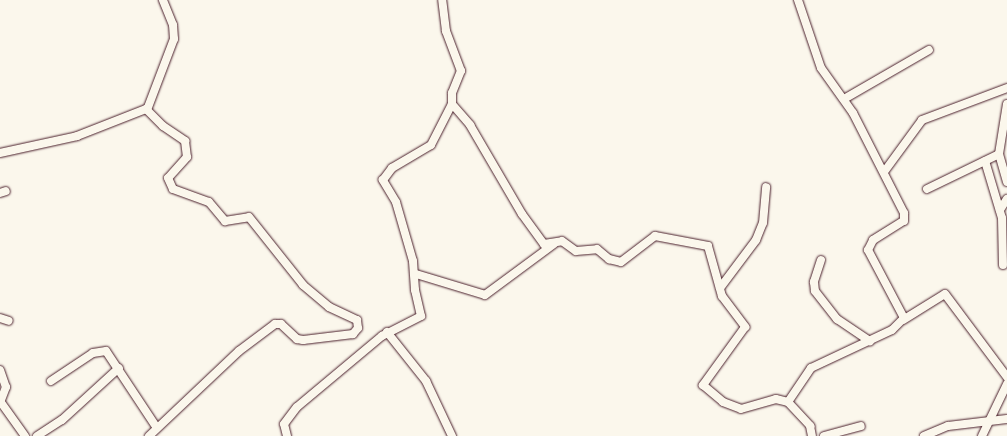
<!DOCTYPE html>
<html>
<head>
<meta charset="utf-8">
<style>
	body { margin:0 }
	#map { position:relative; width:1007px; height:436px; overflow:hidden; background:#fbf7ec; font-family:Pangolin,sans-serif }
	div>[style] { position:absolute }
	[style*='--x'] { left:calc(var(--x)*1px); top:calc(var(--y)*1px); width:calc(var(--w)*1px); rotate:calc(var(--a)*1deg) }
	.roads { filter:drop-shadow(0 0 1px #4a1f2b) drop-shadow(0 0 1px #4a1f2b) }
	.street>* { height:8px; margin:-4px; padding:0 4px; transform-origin:4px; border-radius:4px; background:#fbf7ec }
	span { translate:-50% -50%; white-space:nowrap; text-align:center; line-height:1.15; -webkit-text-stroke:3px #fbf7ec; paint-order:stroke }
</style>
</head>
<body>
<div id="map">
	<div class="roads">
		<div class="street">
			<i style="--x:844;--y:99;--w:98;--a:-30"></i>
			<i style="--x:452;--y:104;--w:28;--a:49"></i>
			<i style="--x:470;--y:125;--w:103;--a:59.7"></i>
			<i style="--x:522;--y:214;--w:37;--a:54"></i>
			<i style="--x:544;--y:244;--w:18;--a:-9"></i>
			<i style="--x:562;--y:241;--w:17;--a:36"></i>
			<i style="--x:576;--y:251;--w:21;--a:-5"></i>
			<i style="--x:597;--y:249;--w:16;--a:40"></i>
			<i style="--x:609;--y:259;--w:12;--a:14"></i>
			<i style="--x:621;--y:262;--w:43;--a:-37.4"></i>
			<i style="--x:655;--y:236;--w:54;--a:10.7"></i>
			<i style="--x:708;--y:246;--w:52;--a:74.4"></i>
			<i style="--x:722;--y:296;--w:39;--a:53"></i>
			<i style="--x:745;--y:327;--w:72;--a:125.9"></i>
			<i style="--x:703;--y:385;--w:26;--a:40"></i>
			<i style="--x:723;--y:402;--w:19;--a:21"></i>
			<i style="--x:741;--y:409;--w:36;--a:-16"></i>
			<i style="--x:776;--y:399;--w:12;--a:14"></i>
			<i style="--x:788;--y:402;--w:33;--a:47"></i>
			<i style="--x:810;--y:426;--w:10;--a:79"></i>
			<i style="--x:1007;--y:104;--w:51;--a:99.1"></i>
			<i style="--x:999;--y:154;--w:29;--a:74"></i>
			<i style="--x:147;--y:110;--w:76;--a:-69.2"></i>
			<i style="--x:174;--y:39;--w:14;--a:-94"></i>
			<i style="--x:173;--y:25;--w:27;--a:-112"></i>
			<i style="--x:0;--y:153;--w:79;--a:-12.4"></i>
			<i style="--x:77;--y:136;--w:74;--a:-21.4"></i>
			<i style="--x:146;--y:109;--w:24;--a:45"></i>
			<i style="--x:163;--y:126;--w:27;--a:34"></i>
			<i style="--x:185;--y:141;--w:16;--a:83"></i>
			<i style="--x:187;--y:157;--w:28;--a:132"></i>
			<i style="--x:168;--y:178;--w:12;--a:66"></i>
			<i style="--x:173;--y:189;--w:38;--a:20"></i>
			<i style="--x:209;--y:202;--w:25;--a:50"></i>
			<i style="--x:225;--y:221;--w:24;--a:-9"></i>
			<i style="--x:249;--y:217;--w:87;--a:51.5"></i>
			<i style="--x:303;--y:285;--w:34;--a:40"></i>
			<i style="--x:329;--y:307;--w:31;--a:25"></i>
			<i style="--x:357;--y:320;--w:8;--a:83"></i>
			<i style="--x:358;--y:328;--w:8;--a:130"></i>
			<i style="--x:353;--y:334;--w:50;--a:173.2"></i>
			<i style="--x:303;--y:340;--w:6;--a:-171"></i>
			<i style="--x:297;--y:339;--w:22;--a:-137"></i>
			<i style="--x:281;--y:324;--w:6;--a:180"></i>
			<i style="--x:275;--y:324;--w:45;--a:143.1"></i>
			<i style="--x:239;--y:351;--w:124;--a:136.6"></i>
			<i style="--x:985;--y:161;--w:59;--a:73.4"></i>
			<i style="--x:1002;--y:218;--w:47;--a:88.8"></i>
			<i style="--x:884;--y:172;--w:64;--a:-53.8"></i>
			<i style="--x:922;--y:120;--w:91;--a:-20.6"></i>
			<i style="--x:927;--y:189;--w:80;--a:-25.9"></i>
			<i style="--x:0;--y:193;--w:6;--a:-18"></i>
			<i style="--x:1000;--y:210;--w:13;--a:-58"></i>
			<i style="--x:821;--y:260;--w:23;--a:108"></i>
			<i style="--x:814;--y:282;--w:9;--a:84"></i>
			<i style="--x:815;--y:291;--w:36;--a:52"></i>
			<i style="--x:837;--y:319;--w:40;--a:34"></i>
			<i style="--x:416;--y:274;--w:72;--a:16.9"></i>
			<i style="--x:485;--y:295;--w:86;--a:-36.5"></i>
			<i style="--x:720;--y:288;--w:60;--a:-53.1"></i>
			<i style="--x:756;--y:240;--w:18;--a:-68"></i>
			<i style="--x:763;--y:223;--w:36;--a:-85"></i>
			<i style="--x:0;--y:318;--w:9;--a:18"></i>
			<i style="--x:903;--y:320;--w:49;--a:-31.8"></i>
			<i style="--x:945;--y:294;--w:104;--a:53.2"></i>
			<i style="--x:387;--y:332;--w:63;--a:51.5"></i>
			<i style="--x:426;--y:381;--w:61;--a:64.7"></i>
			<i style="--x:0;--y:370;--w:18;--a:71"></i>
			<i style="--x:6;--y:387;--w:14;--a:111"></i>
			<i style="--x:51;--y:381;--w:50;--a:-33.7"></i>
			<i style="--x:93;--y:353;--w:13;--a:-9"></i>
			<i style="--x:106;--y:351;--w:92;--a:56.5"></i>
			<i style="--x:0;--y:401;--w:43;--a:54.5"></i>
			<i style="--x:788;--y:402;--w:41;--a:-55.9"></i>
			<i style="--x:811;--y:368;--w:89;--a:-25.1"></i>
			<i style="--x:892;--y:330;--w:17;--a:-45"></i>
			<i style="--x:904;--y:318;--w:77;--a:-117.9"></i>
			<i style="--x:868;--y:250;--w:11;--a:-63"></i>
			<i style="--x:873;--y:240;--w:36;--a:-32"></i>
			<i style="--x:904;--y:221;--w:8;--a:-90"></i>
			<i style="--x:904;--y:213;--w:112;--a:-117"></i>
			<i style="--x:853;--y:113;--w:55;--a:-125.4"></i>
			<i style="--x:821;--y:68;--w:72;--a:-108.7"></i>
			<i style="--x:37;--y:436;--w:30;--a:-33"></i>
			<i style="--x:62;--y:420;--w:77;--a:-42.4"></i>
			<i style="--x:287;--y:436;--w:12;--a:-104"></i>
			<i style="--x:284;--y:424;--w:21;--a:-53"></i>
			<i style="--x:297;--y:407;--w:111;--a:-39.9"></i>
			<i style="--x:382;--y:336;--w:44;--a:-27.1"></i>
			<i style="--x:421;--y:316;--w:27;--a:-103"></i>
			<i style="--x:415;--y:290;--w:29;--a:-94"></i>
			<i style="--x:413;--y:261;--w:61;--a:-106.1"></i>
			<i style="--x:396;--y:202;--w:26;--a:-121"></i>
			<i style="--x:383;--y:180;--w:15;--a:-53"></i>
			<i style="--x:392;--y:168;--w:45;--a:-30.5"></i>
			<i style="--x:431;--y:145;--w:46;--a:-62.9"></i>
			<i style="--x:452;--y:104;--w:11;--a:-90"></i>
			<i style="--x:452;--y:93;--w:24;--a:-68"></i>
			<i style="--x:461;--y:71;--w:43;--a:-110.6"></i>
			<i style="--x:446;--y:31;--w:31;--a:-97"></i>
			<i style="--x:824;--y:436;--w:38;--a:-15"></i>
			<i style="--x:924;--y:436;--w:26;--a:-23"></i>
			<i style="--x:948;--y:426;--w:59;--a:-6.8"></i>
			<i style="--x:982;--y:436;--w:58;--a:-64.3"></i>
		</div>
	</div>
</div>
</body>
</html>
